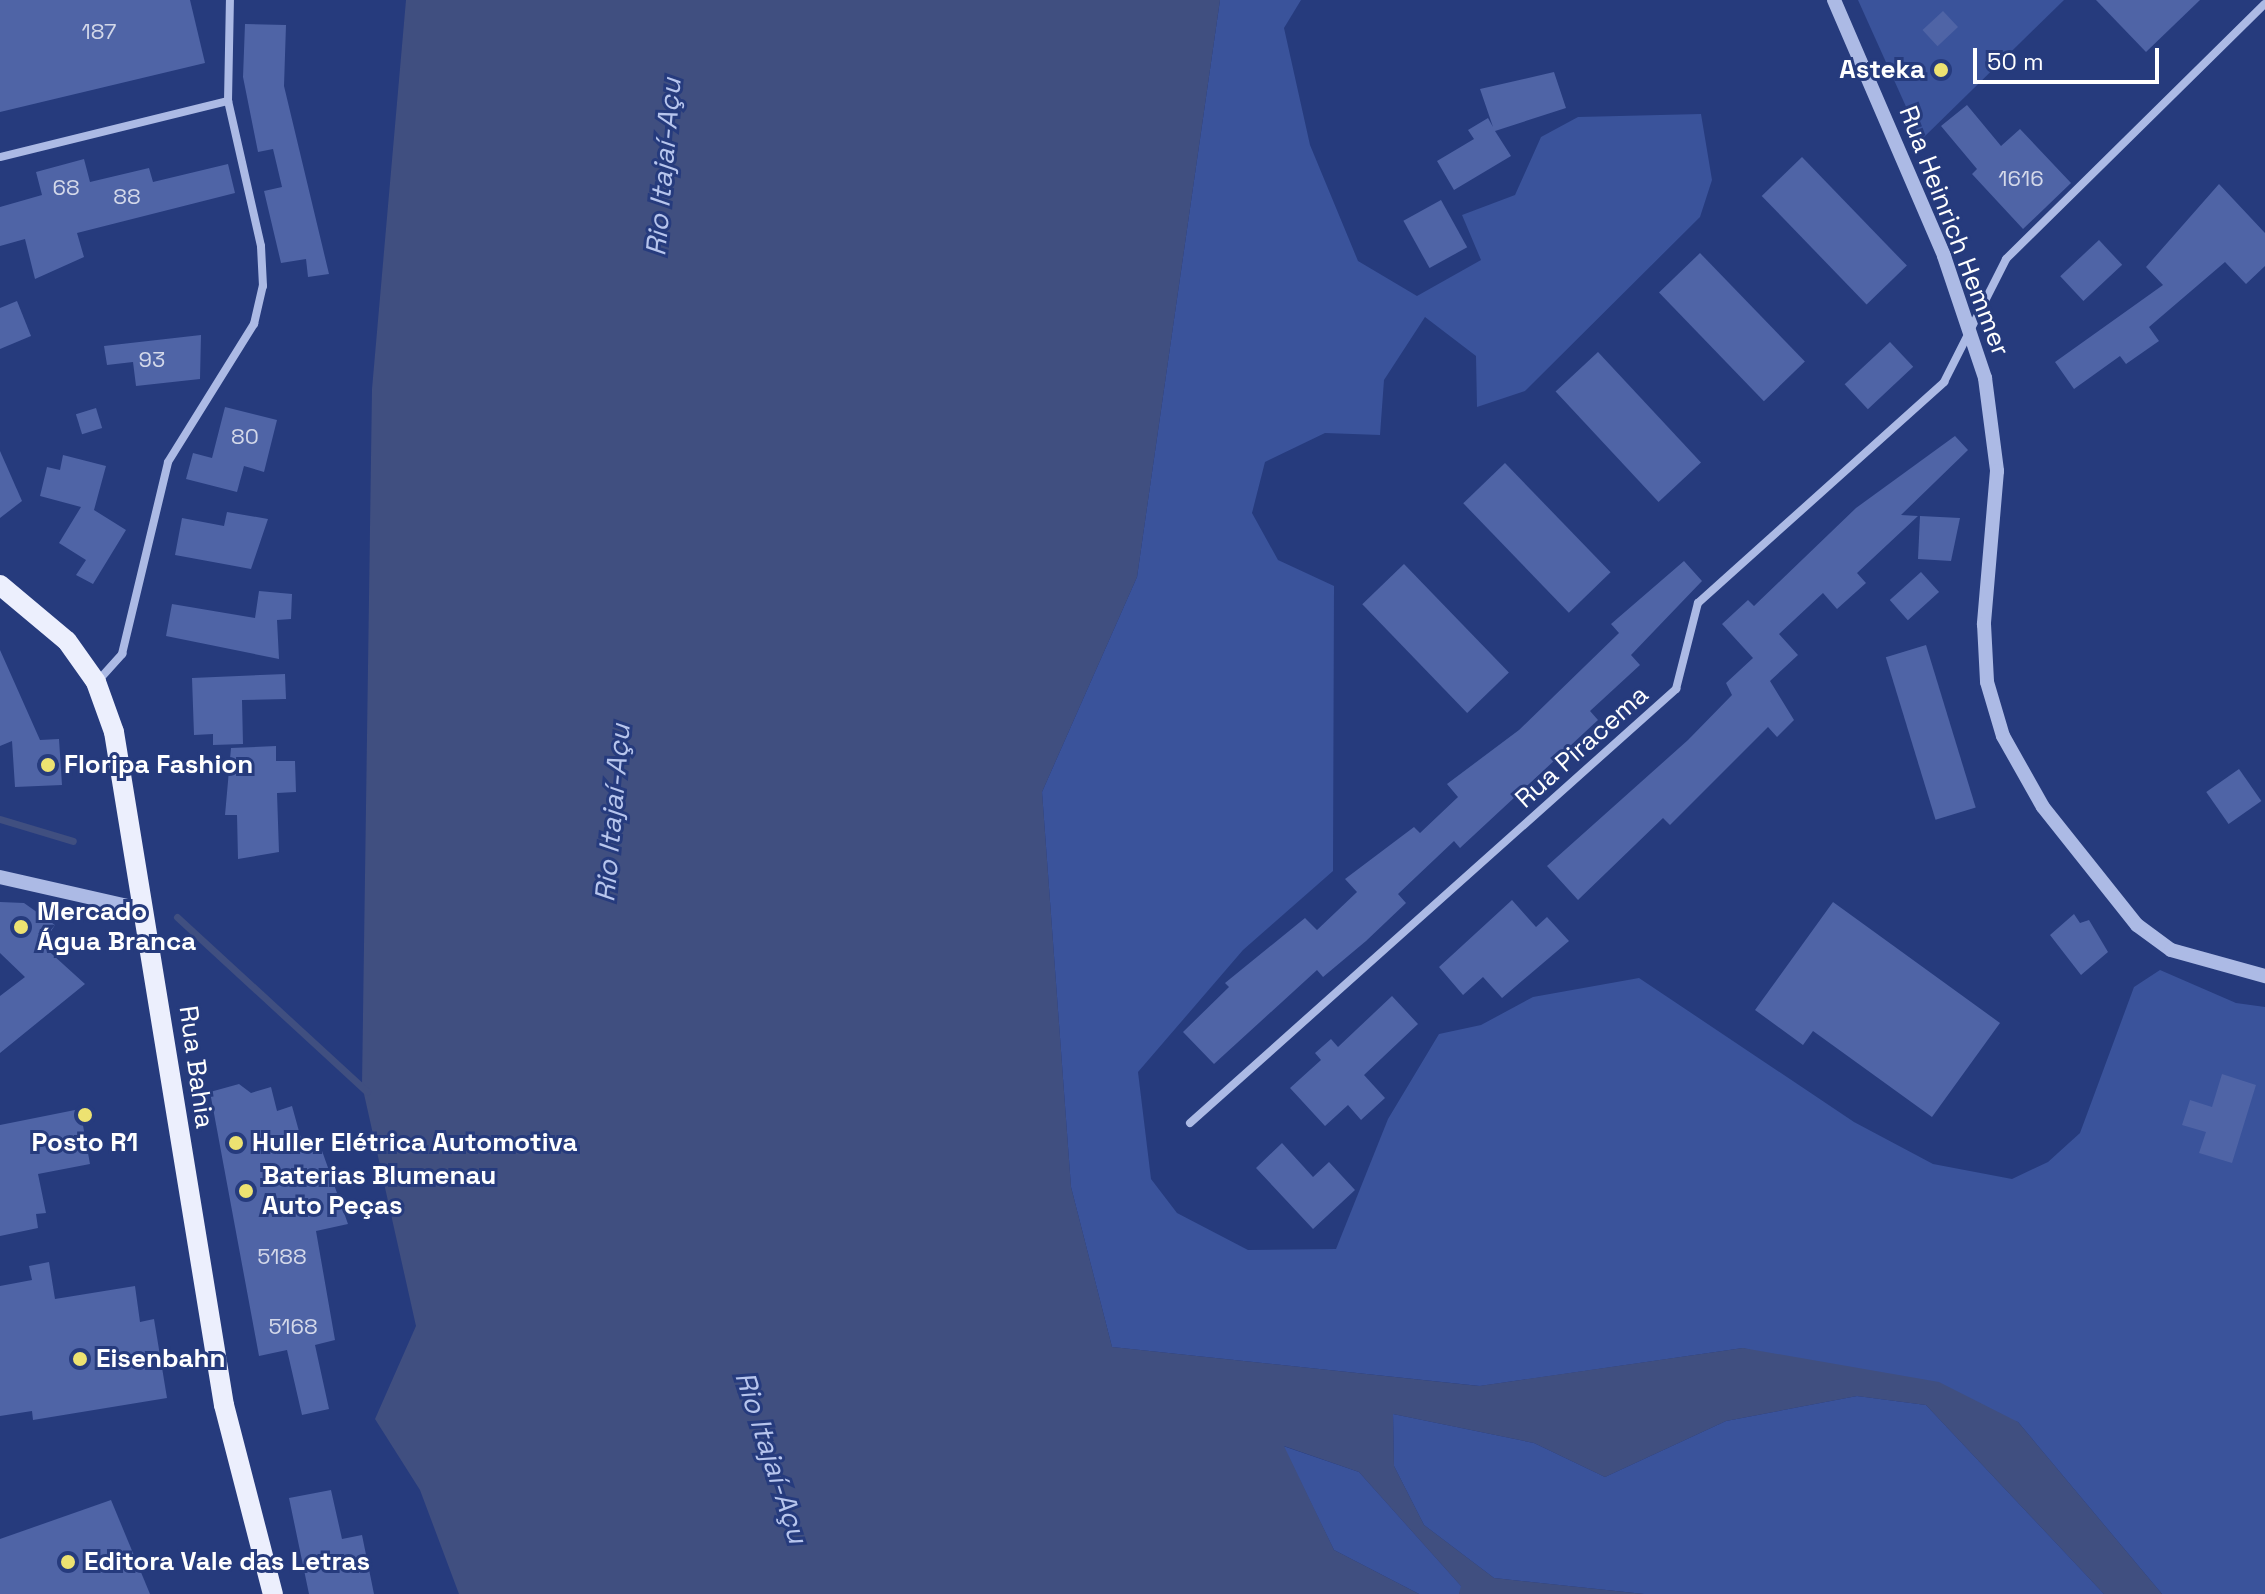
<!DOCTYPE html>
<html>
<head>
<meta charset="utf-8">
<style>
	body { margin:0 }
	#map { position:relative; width:2265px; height:1594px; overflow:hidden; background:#263b7d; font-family:"Space Grotesk",sans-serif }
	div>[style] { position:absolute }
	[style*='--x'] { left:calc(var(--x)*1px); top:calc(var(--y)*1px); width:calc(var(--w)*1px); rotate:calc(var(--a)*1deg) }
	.green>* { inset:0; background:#3a539b }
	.water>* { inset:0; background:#404f80 }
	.stream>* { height:7px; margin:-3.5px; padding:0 3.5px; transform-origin:3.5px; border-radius:3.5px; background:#404f80 }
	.building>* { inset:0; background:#4f64a6; transform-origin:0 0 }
	.minor>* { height:8px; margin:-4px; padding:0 4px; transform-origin:4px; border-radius:4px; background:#acbae5 }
	.tertiary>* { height:14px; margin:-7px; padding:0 7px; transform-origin:7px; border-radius:7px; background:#acbae5 }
	.primary>* { height:20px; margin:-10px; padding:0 10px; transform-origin:10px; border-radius:10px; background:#eceffd }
	.dots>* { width:22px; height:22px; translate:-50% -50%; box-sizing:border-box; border:4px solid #263b7d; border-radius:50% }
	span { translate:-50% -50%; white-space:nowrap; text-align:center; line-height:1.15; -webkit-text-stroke:6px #263b7d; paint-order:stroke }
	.number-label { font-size:22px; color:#d3d8e9 }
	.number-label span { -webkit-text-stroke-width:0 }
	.poi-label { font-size:26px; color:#fff; font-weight:700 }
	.right { translate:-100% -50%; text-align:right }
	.left { translate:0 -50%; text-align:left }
	.street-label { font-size:26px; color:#fff }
	.water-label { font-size:28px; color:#b7c5ed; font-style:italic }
	.scale { position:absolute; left:1973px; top:48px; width:186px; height:36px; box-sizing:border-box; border:4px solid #fff; border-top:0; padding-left:10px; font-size:24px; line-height:28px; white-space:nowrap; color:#fff; -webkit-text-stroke:6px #263b7d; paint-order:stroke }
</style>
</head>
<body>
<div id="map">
	<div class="green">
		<i style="clip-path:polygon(1220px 0,1301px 0,1284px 28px,1310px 145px,1358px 261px,1417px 296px,1481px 260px,1462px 215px,1515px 195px,1541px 137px,1578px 117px,1701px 114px,1712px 180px,1700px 217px,1525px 391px,1477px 407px,1476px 356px,1425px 317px,1384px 380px,1380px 435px,1325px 433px,1265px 462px,1252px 513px,1278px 560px,1334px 586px,1333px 871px,1243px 950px,1138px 1072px,1151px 1179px,1177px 1213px,1248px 1250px,1336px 1249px,1388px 1119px,1439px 1034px,1481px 1025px,1533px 997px,1639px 978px,1854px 1122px,1933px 1164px,2012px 1179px,2048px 1162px,2080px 1133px,2134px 987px,2160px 970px,2236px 1003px,2265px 1007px,2265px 1594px,2162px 1594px,2018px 1422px,1743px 1348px,1480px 1386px,1112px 1347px,1071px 1187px,1042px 792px,1137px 577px)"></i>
		<i style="clip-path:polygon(1858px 0,2064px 0,1921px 140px)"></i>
		<i style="clip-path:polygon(1857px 1396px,1926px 1405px,2104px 1594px,1644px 1594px,1494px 1578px,1424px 1525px,1394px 1466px,1393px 1414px,1534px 1443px,1605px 1477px,1726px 1421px)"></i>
		<i style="clip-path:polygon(1283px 1446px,1359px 1472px,1462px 1587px,1459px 1594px,1419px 1594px,1334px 1550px)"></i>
	</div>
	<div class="water">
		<i style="clip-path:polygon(406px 0,1220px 0,1137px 577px,1042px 792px,1071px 1187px,1112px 1347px,1479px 1386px,1743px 1348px,1939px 1382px,2018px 1422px,2162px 1594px,2104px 1594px,1926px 1405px,1857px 1396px,1726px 1421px,1605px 1477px,1534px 1443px,1393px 1414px,1394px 1466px,1424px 1525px,1494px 1578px,1644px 1594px,1459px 1594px,1461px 1586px,1359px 1472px,1284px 1446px,1334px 1550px,1419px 1594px,459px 1594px,420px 1490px,375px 1419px,416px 1326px,362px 1085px,372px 389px)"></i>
	</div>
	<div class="stream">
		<i style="--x:0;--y:819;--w:76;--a:16.8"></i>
		<i style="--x:177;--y:917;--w:258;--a:42.6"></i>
	</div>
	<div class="building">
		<i style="clip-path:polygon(0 0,190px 0,205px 63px,0 112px)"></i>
		<i style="clip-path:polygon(2096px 0,2200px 0,2146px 52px)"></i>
		<i style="left:1943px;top:11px;width:22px;height:28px;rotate:47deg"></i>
		<i style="clip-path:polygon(245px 24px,286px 25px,284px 86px,329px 274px,308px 277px,306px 259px,281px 263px,264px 191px,282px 187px,273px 149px,258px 152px,243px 77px)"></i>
		<i style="clip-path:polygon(1554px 72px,1566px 108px,1495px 131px,1511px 156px,1454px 190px,1437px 161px,1474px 139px,1468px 130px,1488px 118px,1493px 127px,1480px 89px)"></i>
		<i style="clip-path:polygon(1967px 105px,2001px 146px,2020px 129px,2071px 183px,2023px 229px,1972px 174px,1977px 169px,1941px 126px)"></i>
		<i style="left:1802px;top:157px;width:151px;height:56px;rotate:46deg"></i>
		<i style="clip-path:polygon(84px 159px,90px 182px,149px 168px,153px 182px,228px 164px,235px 193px,77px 233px,84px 257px,35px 279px,25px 239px,0 246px,0 207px,42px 195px,36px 172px)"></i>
		<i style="clip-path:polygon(2219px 184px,2265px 233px,2265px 266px,2246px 284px,2225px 262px,2149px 327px,2159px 341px,2126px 364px,2120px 356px,2074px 389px,2055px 362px,2163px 285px,2146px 267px)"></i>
		<i style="left:1441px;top:200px;width:54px;height:43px;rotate:61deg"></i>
		<i style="left:2099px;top:240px;width:34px;height:53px;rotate:47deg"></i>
		<i style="left:1700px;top:253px;width:151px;height:57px;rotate:46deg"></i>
		<i style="clip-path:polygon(17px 301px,31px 336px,0 349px,0 308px)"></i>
		<i style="clip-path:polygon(201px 335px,200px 379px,136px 386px,133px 362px,107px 365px,104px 346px)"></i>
		<i style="left:1890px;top:342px;width:34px;height:62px;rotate:47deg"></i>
		<i style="left:1598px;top:352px;width:151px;height:58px;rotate:47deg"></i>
		<i style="clip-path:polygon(225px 407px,277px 420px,264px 472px,244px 466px,237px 492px,186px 479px,193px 453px,212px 458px)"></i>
		<i style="left:96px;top:408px;width:21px;height:21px;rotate:73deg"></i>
		<i style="clip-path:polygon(1955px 436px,1968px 450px,1901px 515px,1918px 516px,1857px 573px,1866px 583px,1837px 609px,1823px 593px,1779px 634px,1798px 655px,1770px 681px,1794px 720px,1777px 737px,1768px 727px,1670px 825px,1663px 818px,1578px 900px,1547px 866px,1688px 740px,1732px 695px,1726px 683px,1753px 658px,1722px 624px,1748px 600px,1754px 606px,1856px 508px)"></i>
		<i style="clip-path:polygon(0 451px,22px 501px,0 518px)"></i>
		<i style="clip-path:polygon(63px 455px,106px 466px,94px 510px,126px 530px,93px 584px,76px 575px,86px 560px,59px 543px,81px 507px,40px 496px,47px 467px,60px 470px)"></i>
		<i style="left:1505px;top:463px;width:152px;height:58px;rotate:46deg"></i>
		<i style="clip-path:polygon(227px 512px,268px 519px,251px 569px,175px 555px,182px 518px,224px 526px)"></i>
		<i style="clip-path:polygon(1920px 516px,1960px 518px,1951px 561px,1918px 559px)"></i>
		<i style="clip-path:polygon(1684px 561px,1702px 581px,1631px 655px,1640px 665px,1590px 711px,1598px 720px,1460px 848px,1454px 841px,1398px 894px,1406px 903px,1366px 941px,1323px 977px,1317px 970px,1214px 1064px,1183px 1032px,1229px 987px,1225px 983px,1305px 918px,1317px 930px,1357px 892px,1345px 879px,1414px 827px,1420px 833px,1458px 797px,1447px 784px,1519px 730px,1619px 633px,1611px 624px)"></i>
		<i style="left:1404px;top:564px;width:151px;height:58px;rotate:46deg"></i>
		<i style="left:1921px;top:572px;width:27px;height:42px;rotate:48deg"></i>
		<i style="clip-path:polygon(259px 591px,292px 594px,291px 619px,277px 620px,279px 659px,166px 636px,172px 604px,255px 618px)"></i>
		<i style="left:1926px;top:645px;width:170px;height:42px;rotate:73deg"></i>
		<i style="clip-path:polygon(0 650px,40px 740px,59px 739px,62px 785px,15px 787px,12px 741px,0 746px)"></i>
		<i style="clip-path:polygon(285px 674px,286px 699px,242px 700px,243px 744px,213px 745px,213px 734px,194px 735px,192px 678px)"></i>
		<i style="clip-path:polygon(276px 746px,276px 761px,295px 761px,296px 792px,277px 793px,279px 852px,238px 859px,237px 815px,225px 815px,231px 748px)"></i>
		<i style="left:2239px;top:769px;width:39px;height:40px;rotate:55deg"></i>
		<i style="clip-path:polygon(1512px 900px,1536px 927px,1547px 917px,1569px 941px,1502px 998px,1483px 977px,1463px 995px,1439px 967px)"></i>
		<i style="clip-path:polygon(0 902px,24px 903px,55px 925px,42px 945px,85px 984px,0 1053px,0 996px,25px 977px,0 953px)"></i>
		<i style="clip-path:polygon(1833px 902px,2000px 1023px,1932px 1117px,1813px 1031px,1803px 1045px,1755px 1010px)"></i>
		<i style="clip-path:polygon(2074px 914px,2080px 923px,2089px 920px,2108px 952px,2081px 975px,2050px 935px)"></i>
		<i style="clip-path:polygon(1392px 996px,1418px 1024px,1364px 1075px,1385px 1098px,1361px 1120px,1348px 1105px,1325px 1126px,1290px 1088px,1321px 1060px,1315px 1053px,1331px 1039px,1338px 1047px)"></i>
		<i style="clip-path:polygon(2222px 1074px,2256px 1085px,2232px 1163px,2199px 1153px,2206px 1132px,2182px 1125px,2190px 1100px,2212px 1107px)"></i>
		<i style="clip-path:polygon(239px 1084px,251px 1093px,271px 1087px,277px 1111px,292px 1106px,305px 1153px,321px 1148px,348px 1224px,316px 1231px,335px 1340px,315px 1345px,329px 1409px,302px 1415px,287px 1350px,259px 1356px,210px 1092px)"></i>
		<i style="clip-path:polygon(80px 1109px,90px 1164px,38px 1174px,46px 1213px,36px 1214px,38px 1228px,0 1236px,0 1125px)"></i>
		<i style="clip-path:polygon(1282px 1143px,1313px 1177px,1329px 1162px,1355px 1190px,1313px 1229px,1256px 1168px)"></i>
		<i style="clip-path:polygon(49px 1262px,55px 1299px,135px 1286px,140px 1322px,154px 1319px,167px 1398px,33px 1420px,32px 1411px,0 1416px,0 1286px,32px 1280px,29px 1266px)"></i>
		<i style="clip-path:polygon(331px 1490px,342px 1539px,362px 1535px,374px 1594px,309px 1594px,289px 1498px)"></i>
		<i style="clip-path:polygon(111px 1500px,150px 1594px,0 1594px,0 1539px)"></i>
	</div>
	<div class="minor">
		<i style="--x:0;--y:157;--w:235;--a:-13.8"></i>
		<i style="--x:97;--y:682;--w:38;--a:-48"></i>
		<i style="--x:122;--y:654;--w:197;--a:-76.5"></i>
		<i style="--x:168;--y:462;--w:163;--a:-58.1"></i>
		<i style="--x:254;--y:324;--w:39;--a:-77"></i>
		<i style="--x:263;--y:286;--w:40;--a:-92.9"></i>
		<i style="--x:261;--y:246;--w:149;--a:-102.8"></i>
		<i style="--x:228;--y:101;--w:101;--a:-88.9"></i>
		<i style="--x:1190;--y:1123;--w:652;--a:-41.76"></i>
		<i style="--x:1676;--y:689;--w:89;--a:-75.7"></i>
		<i style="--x:1698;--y:603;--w:331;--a:-41.9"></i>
		<i style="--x:1944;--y:382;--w:138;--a:-63.2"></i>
		<i style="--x:2006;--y:259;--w:363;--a:-44.6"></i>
	</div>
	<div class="tertiary">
		<i style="--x:1834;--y:0;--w:279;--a:66.7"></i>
		<i style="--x:1944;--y:256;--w:129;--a:71.4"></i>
		<i style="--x:1985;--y:378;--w:94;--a:82.6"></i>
		<i style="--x:1997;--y:471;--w:154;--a:94.9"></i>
		<i style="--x:1984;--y:624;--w:58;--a:87"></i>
		<i style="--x:1987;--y:682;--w:56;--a:73.5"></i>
		<i style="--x:2003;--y:736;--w:81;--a:60.6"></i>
		<i style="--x:2043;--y:807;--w:151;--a:51.5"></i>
		<i style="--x:2137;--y:925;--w:42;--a:36.3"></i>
		<i style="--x:2171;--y:950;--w:98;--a:15.5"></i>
		<i style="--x:0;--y:877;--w:149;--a:12.8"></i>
	</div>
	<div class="primary">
		<i style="--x:0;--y:585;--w:87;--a:39.9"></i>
		<i style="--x:67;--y:641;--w:50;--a:54.7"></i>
		<i style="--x:96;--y:682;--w:53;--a:70.2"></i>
		<i style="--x:114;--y:732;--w:682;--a:80.72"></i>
		<i style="--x:224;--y:1405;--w:195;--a:75.5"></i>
	</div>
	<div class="dots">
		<i style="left:1941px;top:70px;background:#ede271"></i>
		<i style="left:48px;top:765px;background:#ede271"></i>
		<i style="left:21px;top:927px;background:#ede271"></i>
		<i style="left:85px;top:1115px;background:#ede271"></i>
		<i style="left:236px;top:1143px;background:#ede271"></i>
		<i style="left:246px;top:1191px;background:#ede271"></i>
		<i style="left:80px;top:1359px;background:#ede271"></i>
		<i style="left:68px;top:1562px;background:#ede271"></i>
	</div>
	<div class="number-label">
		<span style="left:99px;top:32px">187</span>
		<span style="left:2021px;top:179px">1616</span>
		<span style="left:66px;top:188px">68</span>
		<span style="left:127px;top:197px">88</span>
		<span style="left:152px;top:360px">93</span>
		<span style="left:245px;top:437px">80</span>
		<span style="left:282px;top:1257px">5188</span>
		<span style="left:293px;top:1327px">5168</span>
	</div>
	<div class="poi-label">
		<span class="right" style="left:1925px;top:70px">Asteka</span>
		<span class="left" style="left:64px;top:765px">Floripa Fashion</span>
		<span class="left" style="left:37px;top:927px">Mercado<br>Água Branca</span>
		<span style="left:85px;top:1143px">Posto R1</span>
		<span class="left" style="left:252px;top:1143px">Huller Elétrica Automotiva</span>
		<span class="left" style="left:262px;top:1191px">Baterias Blumenau<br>Auto Peças</span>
		<span class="left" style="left:96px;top:1359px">Eisenbahn</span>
		<span class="left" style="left:84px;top:1562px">Editora Vale das Letras</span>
	</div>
	<div class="street-label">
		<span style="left:1954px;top:231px;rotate:69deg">Rua Heinrich Hemmer</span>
		<span style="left:1582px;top:747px;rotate:-42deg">Rua Piracema</span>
		<span style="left:196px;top:1067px;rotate:82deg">Rua Bahia</span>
	</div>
	<div class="water-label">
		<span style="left:663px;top:167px;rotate:-85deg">Rio Itajaí-Açu</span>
		<span style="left:612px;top:813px;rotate:-85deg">Rio Itajaí-Açu</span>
		<span style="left:772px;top:1457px;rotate:72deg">Rio Itajaí-Açu</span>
	</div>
	<div class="scale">50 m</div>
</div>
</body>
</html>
